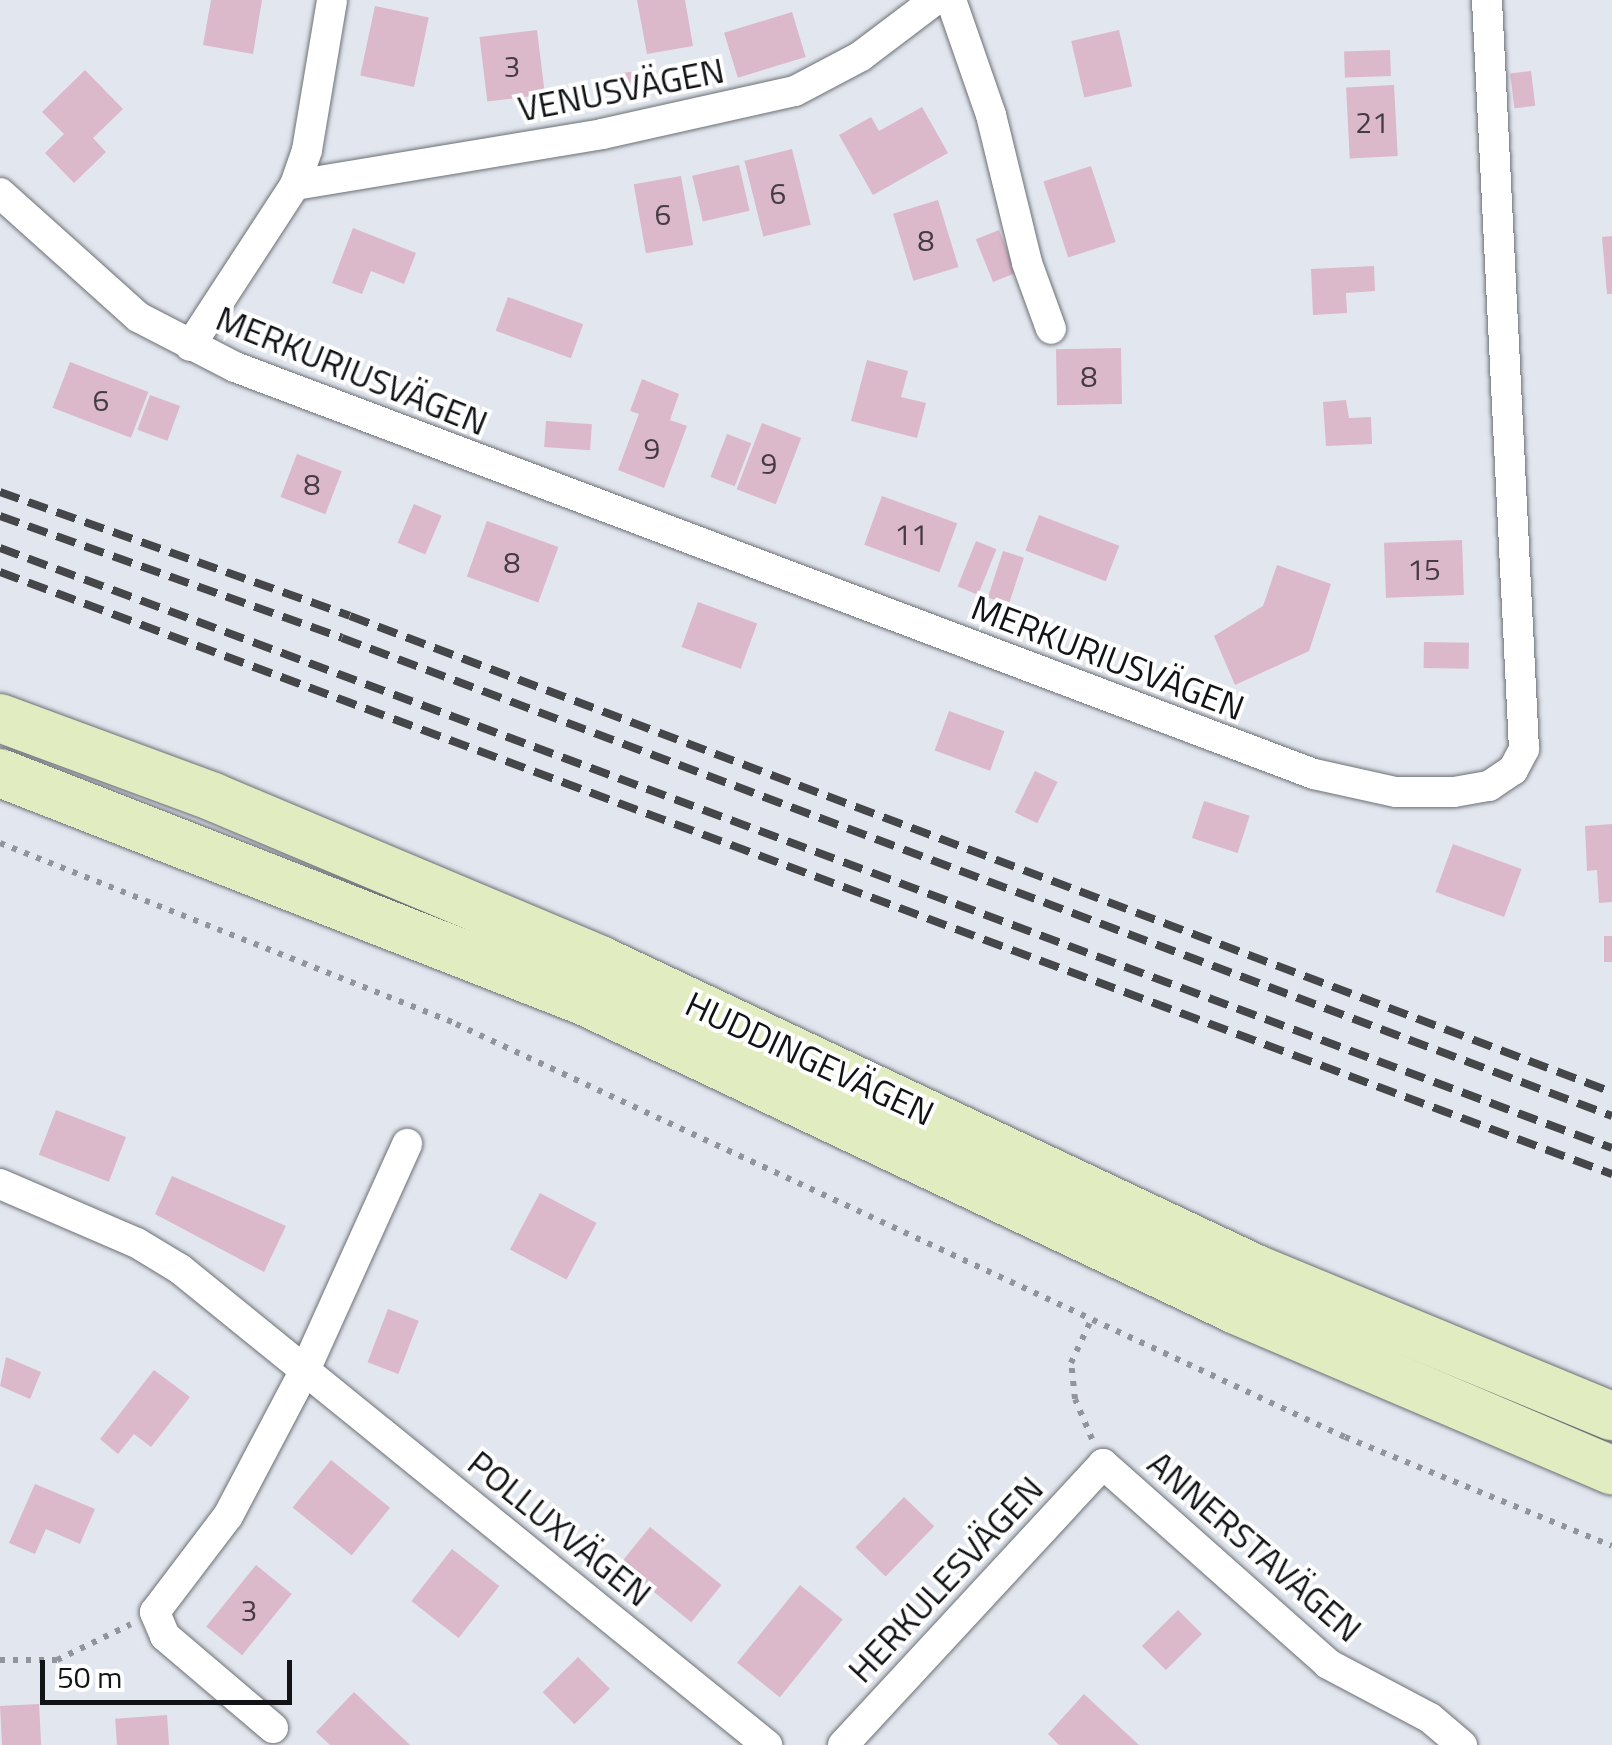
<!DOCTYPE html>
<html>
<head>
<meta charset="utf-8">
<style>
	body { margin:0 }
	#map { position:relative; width:1612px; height:1745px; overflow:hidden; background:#e2e6ee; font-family:"Titillium Web",sans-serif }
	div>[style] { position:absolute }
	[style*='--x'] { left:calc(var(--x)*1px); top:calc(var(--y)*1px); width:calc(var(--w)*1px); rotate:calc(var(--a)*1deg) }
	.building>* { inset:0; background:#dcb8cb; transform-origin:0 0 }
	.path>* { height:6px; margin-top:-3px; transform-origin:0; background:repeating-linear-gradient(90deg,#91949a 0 5px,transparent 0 13px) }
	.roads { filter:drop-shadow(0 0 2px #6c7076) drop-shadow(0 0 2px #6c7076) }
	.minor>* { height:30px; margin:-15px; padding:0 15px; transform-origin:15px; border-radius:15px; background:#fff }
	.primary>* { height:48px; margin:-24px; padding:0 24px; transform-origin:24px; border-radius:24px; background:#e1ecc1 }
	.rail>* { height:8px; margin-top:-4px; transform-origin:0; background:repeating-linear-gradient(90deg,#44464a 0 20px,transparent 0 30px) }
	span { translate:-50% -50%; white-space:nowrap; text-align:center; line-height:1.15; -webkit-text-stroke:8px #fff; paint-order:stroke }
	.number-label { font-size:30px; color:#443c43 }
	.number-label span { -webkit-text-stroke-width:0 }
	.street-label { font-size:35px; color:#121316 }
	.scale { position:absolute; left:40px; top:1660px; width:252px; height:45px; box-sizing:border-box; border:5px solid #121316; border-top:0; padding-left:12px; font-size:30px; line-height:35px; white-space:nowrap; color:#121316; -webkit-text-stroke:8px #fff; paint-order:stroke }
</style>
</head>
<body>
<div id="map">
	<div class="building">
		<i style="clip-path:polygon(211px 0,262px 0,253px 54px,203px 45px)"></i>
		<i style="clip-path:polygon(637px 0,685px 0,693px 46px,647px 54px)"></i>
		<i style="left:375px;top:6px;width:55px;height:71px;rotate:12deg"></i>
		<i style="left:792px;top:12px;width:47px;height:71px;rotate:73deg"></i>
		<i style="left:537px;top:30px;width:65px;height:58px;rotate:83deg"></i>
		<i style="left:1119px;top:30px;width:58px;height:49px;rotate:77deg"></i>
		<i style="left:1390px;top:50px;width:26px;height:46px;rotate:88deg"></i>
		<i style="left:651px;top:69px;width:22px;height:31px;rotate:82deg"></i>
		<i style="clip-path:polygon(85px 70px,123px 109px,93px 138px,106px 152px,74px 183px,45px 153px,64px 134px,42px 112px)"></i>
		<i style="left:1531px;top:71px;width:35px;height:21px;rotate:83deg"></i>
		<i style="left:1394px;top:85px;width:71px;height:48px;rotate:87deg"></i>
		<i style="clip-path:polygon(922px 107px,948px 153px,873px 195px,839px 135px,871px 117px,879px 131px)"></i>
		<i style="left:792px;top:149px;width:78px;height:49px;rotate:76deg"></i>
		<i style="left:739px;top:165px;width:47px;height:48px;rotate:77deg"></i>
		<i style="left:1091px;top:166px;width:80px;height:50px;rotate:72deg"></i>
		<i style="left:681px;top:176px;width:70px;height:48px;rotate:80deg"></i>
		<i style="left:938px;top:200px;width:70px;height:47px;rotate:73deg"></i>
		<i style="clip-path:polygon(353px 228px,416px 253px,404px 284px,371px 271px,362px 294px,332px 283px)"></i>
		<i style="left:999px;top:230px;width:46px;height:25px;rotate:68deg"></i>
		<i style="clip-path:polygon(1612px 236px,1612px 294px,1607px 294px,1602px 237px)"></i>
		<i style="clip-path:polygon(1374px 266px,1375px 291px,1346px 293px,1347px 313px,1313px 315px,1311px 269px)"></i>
		<i style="left:508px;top:297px;width:80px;height:36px;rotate:20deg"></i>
		<i style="left:1121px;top:348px;width:56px;height:65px;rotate:89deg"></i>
		<i style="clip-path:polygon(867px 360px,908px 371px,901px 397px,926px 403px,917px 438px,851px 421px)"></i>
		<i style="left:70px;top:362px;width:84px;height:49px;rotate:21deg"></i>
		<i style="clip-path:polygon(642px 379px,679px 394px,670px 420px,687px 426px,664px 488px,618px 470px,639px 414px,630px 411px)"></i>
		<i style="left:150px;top:395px;width:32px;height:37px;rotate:20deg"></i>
		<i style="clip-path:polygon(1346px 400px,1349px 418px,1371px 417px,1372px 444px,1326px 446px,1323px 402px)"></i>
		<i style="left:546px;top:421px;width:46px;height:26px;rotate:4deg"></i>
		<i style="left:762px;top:423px;width:42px;height:71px;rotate:21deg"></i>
		<i style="left:727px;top:434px;width:26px;height:46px;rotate:21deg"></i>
		<i style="left:297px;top:454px;width:48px;height:46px;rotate:21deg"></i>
		<i style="left:882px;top:496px;width:80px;height:52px;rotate:20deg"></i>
		<i style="left:414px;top:504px;width:30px;height:42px;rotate:23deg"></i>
		<i style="left:1039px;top:515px;width:86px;height:38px;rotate:21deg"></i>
		<i style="left:487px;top:521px;width:76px;height:59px;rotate:20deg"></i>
		<i style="left:1462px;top:540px;width:55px;height:78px;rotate:88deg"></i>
		<i style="left:976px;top:541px;width:22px;height:49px;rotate:22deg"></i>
		<i style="left:1003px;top:551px;width:22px;height:49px;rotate:18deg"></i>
		<i style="clip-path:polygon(1277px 565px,1331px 584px,1309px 651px,1235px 685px,1214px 636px,1263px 606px)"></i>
		<i style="left:698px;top:602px;width:63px;height:48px;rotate:20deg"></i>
		<i style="left:1424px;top:642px;width:45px;height:26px;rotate:1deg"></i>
		<i style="left:949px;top:711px;width:59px;height:42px;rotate:20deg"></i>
		<i style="left:1035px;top:771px;width:25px;height:46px;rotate:26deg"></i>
		<i style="left:1204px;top:801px;width:48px;height:39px;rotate:18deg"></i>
		<i style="clip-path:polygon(1612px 824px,1612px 902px,1599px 903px,1597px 870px,1587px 871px,1585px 826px)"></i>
		<i style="left:1453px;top:844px;width:73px;height:51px;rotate:20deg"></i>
		<i style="left:1604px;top:936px;width:8px;height:26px"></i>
		<i style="left:56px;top:1110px;width:75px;height:48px;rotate:21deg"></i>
		<i style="clip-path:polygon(172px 1176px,286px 1226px,264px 1272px,155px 1214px)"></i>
		<i style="left:540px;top:1193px;width:64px;height:64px;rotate:28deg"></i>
		<i style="left:388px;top:1309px;width:33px;height:57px;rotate:21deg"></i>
		<i style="clip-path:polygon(6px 1357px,41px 1372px,30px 1399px,0 1386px)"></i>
		<i style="clip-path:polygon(154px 1370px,190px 1397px,151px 1447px,134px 1434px,118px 1454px,100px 1439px)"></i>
		<i style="left:331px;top:1460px;width:76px;height:61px;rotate:39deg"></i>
		<i style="clip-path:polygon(35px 1484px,95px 1509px,80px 1544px,46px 1529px,35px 1554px,9px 1543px)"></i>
		<i style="left:904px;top:1497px;width:42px;height:70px;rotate:44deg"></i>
		<i style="left:650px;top:1527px;width:92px;height:48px;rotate:39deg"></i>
		<i style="left:452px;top:1549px;width:60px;height:66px;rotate:38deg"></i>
		<i style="left:256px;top:1565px;width:46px;height:79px;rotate:39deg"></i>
		<i style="left:800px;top:1585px;width:55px;height:100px;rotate:39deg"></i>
		<i style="left:1178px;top:1610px;width:34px;height:51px;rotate:45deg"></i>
		<i style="left:578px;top:1657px;width:45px;height:50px;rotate:45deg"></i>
		<i style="clip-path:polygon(354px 1692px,410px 1745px,330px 1745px,316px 1732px)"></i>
		<i style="clip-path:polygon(1084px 1694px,1139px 1745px,1059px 1745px,1048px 1734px)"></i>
		<i style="left:39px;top:1704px;width:41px;height:39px;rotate:87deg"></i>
		<i style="left:167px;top:1715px;width:30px;height:52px;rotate:86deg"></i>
	</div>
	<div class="path">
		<i style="--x:0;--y:843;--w:491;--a:21.6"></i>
		<i style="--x:456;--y:1024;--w:980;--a:24.92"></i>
		<i style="--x:1345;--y:1437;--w:288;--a:22.2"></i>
		<i style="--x:1092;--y:1439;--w:43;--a:-113"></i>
		<i style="--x:1075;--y:1399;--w:36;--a:-96"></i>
		<i style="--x:1071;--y:1363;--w:50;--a:-65"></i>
		<i style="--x:0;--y:1660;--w:57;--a:0"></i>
		<i style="--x:57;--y:1660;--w:82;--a:-25.9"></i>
	</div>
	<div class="roads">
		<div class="minor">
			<i style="--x:951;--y:0;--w:122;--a:70.8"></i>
			<i style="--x:991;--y:115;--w:152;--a:76.3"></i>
			<i style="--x:1027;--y:263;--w:70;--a:70"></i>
			<i style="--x:295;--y:185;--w:311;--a:-9.4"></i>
			<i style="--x:602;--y:134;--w:198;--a:-12.6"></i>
			<i style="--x:795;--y:91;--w:75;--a:-27.9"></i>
			<i style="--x:861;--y:56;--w:93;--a:-37.1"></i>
			<i style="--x:0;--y:193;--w:186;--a:41.9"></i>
			<i style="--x:138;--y:317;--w:109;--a:27.3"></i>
			<i style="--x:235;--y:367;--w:1153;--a:20.67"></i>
			<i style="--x:1314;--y:774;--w:84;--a:12.4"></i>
			<i style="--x:1396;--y:792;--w:58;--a:0"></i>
			<i style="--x:1454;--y:792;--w:36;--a:-10"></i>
			<i style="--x:1489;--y:786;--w:29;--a:-34"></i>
			<i style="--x:1513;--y:770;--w:24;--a:-62"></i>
			<i style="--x:1524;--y:749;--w:750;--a:-92.83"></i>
			<i style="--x:190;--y:346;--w:192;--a:-56.9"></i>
			<i style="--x:295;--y:185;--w:37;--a:-71"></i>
			<i style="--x:307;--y:150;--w:152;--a:-80.5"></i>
			<i style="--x:0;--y:1184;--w:149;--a:23.3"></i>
			<i style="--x:137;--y:1243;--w:50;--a:31.2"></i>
			<i style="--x:180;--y:1269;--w:756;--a:39.04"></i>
			<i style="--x:273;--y:1728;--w:142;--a:-139.6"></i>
			<i style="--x:165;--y:1636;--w:26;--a:-113"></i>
			<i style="--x:155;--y:1612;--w:121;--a:-52.8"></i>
			<i style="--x:228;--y:1516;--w:167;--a:-62.2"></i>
			<i style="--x:306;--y:1368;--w:246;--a:-65.7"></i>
			<i style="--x:843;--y:1745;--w:383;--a:-47.2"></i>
			<i style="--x:1103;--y:1464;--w:301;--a:41.6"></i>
			<i style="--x:1328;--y:1664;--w:115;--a:27.9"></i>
			<i style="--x:1430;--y:1718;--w:42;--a:40.2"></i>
		</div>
		<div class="primary">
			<i style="--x:0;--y:718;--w:227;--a:20.3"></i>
			<i style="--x:213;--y:797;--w:420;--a:22.8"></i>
			<i style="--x:600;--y:960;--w:723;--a:25.22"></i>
			<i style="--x:1254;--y:1268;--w:387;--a:22.5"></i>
			<i style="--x:0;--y:773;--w:629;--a:21.34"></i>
			<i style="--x:586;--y:1002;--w:719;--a:25.35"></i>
			<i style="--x:1236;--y:1310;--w:409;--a:23.1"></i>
		</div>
	</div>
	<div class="rail">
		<i style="--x:0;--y:492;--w:371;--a:19.5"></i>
		<i style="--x:350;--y:616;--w:1349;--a:20.67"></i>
		<i style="--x:0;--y:516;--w:363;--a:19.6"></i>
		<i style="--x:342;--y:638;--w:1357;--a:20.63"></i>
		<i style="--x:0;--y:548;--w:1720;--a:20.42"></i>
		<i style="--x:0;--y:572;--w:1721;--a:20.48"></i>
	</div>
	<div class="number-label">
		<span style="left:512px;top:66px">3</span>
		<span style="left:1372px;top:122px">21</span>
		<span style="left:778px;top:193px">6</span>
		<span style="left:663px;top:214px">6</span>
		<span style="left:926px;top:240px">8</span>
		<span style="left:1089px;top:376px">8</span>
		<span style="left:101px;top:400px">6</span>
		<span style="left:652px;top:448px">9</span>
		<span style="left:769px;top:463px">9</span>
		<span style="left:312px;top:484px">8</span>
		<span style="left:911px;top:534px">11</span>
		<span style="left:512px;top:562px">8</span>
		<span style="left:1424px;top:569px">15</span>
		<span style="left:249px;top:1610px">3</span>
	</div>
	<div class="street-label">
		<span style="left:621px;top:89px;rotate:-11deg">VENUSVÄGEN</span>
		<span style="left:352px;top:370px;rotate:22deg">MERKURIUSVÄGEN</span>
		<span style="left:1108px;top:657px;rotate:21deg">MERKURIUSVÄGEN</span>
		<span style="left:810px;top:1058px;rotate:25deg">HUDDINGEVÄGEN</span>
		<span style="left:560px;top:1528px;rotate:39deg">POLLUXVÄGEN</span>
		<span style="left:1255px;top:1546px;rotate:41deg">ANNERSTAVÄGEN</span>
		<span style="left:945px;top:1579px;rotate:-47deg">HERKULESVÄGEN</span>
	</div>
	<div class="scale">50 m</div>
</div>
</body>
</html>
